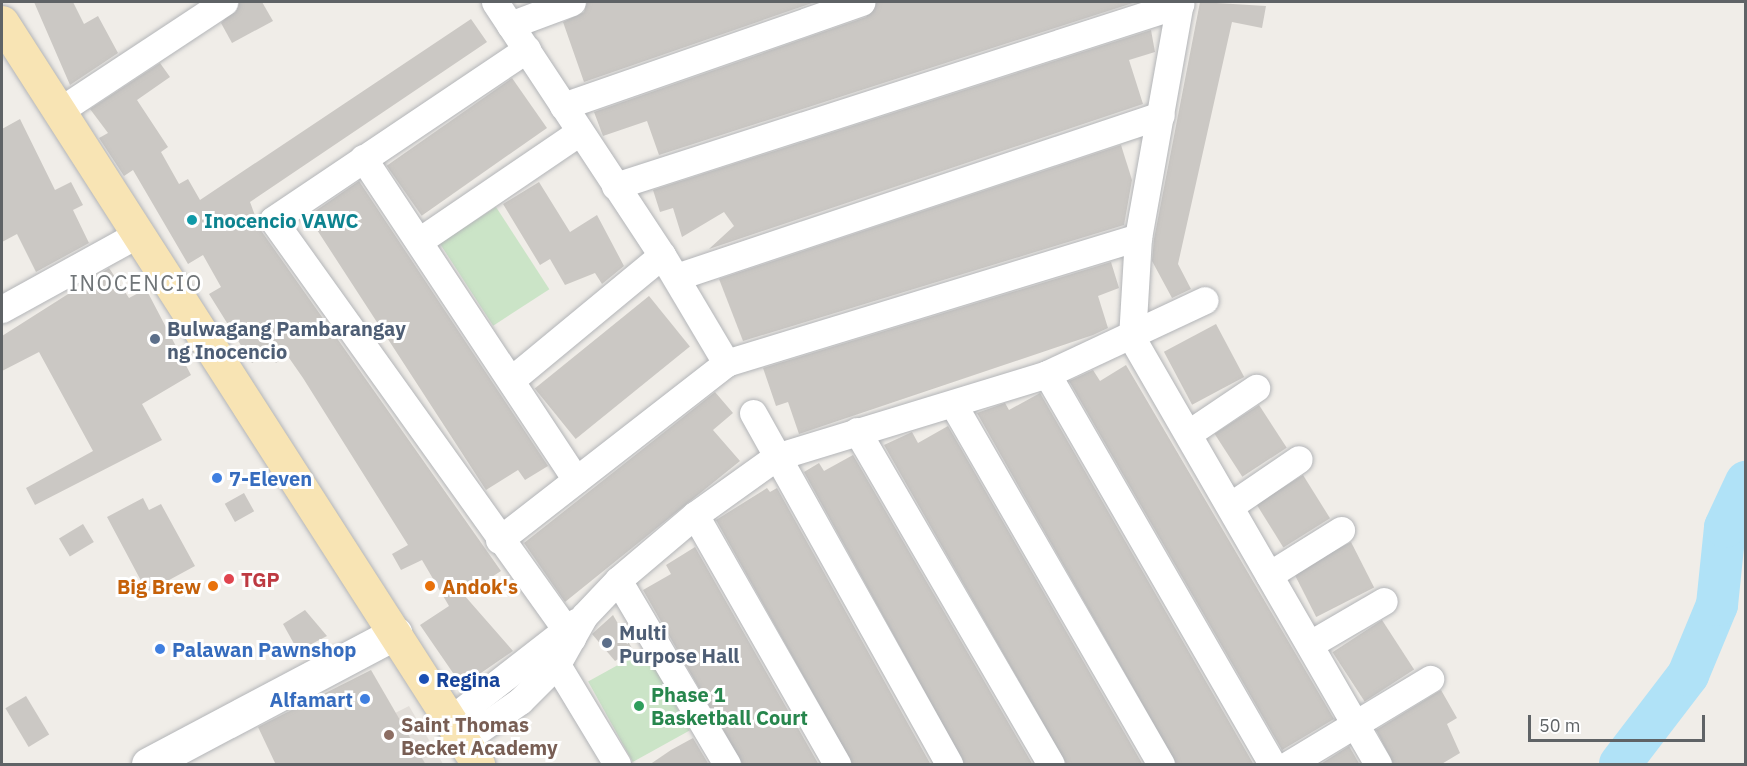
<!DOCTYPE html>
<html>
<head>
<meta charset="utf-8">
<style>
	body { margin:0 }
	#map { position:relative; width:1747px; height:766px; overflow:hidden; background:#f0ede8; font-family:"IBM Plex Sans",sans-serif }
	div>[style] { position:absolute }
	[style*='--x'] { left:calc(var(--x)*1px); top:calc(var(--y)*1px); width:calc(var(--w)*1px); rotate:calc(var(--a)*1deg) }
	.education>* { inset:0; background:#e2ded9 }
	.green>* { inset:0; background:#cbe4c7; transform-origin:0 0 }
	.river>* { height:42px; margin:-21px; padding:0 21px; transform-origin:21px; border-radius:21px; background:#b0e2f7 }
	.building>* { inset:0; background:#cbc8c4; transform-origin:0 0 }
	.roads { filter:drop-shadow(0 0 2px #b3b5b8) drop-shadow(0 0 2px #b3b5b8) }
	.minor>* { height:27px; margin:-13.5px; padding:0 13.5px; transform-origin:13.5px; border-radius:13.5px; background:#fff }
	.tertiary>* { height:33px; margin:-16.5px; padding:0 16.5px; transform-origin:16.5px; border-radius:16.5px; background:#fff }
	.primary>* { height:33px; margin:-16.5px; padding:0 16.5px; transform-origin:16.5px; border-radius:16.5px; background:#f8e4b4 }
	.dots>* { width:16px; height:16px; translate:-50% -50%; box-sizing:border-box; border:3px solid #fff; border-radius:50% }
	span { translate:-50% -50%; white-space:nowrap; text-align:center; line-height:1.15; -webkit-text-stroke:6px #fff; paint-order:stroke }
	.culture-label { font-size:20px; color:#0d838f; font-weight:700 }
	.left { translate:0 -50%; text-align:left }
	.service-label { font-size:20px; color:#4e5e75; font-weight:700 }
	.shop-label { font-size:20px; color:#366cbe; font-weight:700 }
	.right { translate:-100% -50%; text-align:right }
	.health-label { font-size:20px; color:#be3a42; font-weight:700 }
	.food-label { font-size:20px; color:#c56008; font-weight:700 }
	.transit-label { font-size:20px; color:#164399; font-weight:700 }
	.leisure-label { font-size:20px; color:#27864d; font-weight:700 }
	.education-label { font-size:20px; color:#785e54; font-weight:700 }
	.quarter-label { font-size:22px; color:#707578; letter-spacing:1.5px }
	.frame { position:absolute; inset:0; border:3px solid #5f6366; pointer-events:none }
	.scale { position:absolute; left:1528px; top:715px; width:177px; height:27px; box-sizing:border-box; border:3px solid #5f6366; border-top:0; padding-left:8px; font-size:18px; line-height:21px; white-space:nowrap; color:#5f6366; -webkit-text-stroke:4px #fff; paint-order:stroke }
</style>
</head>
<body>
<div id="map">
	<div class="education">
		<i style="clip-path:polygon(409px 706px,443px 764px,294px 764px)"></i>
	</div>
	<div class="green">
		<i style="left:496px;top:207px;width:98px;height:67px;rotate:57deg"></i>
		<i style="left:645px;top:650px;width:92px;height:65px;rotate:61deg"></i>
	</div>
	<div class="river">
		<i style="--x:1620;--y:764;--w:112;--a:-52.6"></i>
		<i style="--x:1688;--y:675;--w:76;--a:-67.5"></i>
		<i style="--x:1717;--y:605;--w:78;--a:-84.1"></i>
		<i style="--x:1725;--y:527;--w:50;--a:-65"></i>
	</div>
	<div class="building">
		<i style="clip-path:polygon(34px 2px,73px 2px,84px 24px,98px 16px,118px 53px,70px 85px)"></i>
		<i style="clip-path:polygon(240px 2px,262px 2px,273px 21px,232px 43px,221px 23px)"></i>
		<i style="clip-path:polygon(587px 2px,815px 2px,584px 82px,563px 22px,584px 12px)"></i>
		<i style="clip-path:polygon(876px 2px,1136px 2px,659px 155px,647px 121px,603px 136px,594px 112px,866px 17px)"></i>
		<i style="clip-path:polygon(1200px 2px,1266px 6px,1262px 28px,1232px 22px,1178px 264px,1191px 289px,1172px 298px,1152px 261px,1154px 239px)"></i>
		<i style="clip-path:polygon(471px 19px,487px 42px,250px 202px,260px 229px,501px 571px,464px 595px,513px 651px,462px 686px,420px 625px,449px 606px,422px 560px,401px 570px,392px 554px,408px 545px,303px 378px,287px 355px,276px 363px,269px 353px,252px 363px,209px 294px,221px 287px,203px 255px,188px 264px,133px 170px,124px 176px,99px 138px,108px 133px,90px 109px,160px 63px,170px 77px,137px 100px,168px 147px,161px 152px,179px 184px,188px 179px,200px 200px)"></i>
		<i style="clip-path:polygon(1151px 30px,1155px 52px,1129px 60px,1143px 104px,709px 249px,734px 226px,724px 212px,682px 237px,673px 208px,660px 212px,653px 190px)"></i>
		<i style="left:512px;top:78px;width:61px;height:153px;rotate:55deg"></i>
		<i style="clip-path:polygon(20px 119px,55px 190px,71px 182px,83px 205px,73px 210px,89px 243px,36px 272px,17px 234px,2px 242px,2px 129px)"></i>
		<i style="clip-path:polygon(1121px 145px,1132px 180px,1124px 225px,743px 341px,719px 279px)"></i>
		<i style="clip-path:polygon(359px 181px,548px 466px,525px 480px,518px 470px,486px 490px,308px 216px)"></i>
		<i style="clip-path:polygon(539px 182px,570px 232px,597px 215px,624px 266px,602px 284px,595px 273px,565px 285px,550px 259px,540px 265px,503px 204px)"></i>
		<i style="clip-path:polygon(1111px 262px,1119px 288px,1098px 296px,1108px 328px,1093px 335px,799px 434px,788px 402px,776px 406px,763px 368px)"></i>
		<i style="clip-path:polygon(109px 268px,129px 298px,146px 289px,191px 375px,142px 404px,162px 440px,35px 505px,26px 488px,93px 451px,39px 352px,2px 371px,2px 336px)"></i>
		<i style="left:649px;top:296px;width:65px;height:147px;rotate:51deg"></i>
		<i style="left:1216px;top:324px;width:60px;height:59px;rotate:62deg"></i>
		<i style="clip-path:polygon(1126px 365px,1334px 719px,1282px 750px,1069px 381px,1093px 370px,1100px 381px)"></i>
		<i style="clip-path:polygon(715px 392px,733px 413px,713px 430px,740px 461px,565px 602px,524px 543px)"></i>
		<i style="clip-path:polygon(1040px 393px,1254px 765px,1177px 765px,977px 413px,1005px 403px,1009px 410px)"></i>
		<i style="left:1259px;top:405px;width:51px;height:53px;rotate:57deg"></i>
		<i style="clip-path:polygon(948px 426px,1143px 765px,1067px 765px,884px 445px,912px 432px,918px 443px)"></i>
		<i style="clip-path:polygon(853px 455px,1033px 765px,965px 765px,804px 472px,819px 463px,824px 471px)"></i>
		<i style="left:1303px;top:475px;width:51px;height:55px;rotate:58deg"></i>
		<i style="clip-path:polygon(767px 488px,770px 492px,777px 488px,931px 765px,853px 765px,716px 520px)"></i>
		<i style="left:244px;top:493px;width:21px;height:22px;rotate:61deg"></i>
		<i style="clip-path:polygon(143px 498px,149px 510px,161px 504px,195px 566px,147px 592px,107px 517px)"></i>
		<i style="left:83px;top:524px;width:21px;height:28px;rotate:59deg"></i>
		<i style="left:1351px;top:542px;width:51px;height:65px;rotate:63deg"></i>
		<i style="clip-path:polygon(695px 547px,819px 765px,743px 765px,643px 590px,671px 574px,666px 565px)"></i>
		<i style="clip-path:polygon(305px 610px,327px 636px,298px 651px,283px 624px)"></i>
		<i style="clip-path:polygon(613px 615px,633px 650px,615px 661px,592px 634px)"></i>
		<i style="left:1382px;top:620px;width:59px;height:59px;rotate:57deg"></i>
		<i style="clip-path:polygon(371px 670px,426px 765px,276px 765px,258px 727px)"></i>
		<i style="clip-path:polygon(1441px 690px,1457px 718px,1447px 724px,1460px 753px,1440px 765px,1394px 765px,1376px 730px)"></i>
		<i style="left:26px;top:696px;width:45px;height:24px;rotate:59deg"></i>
		<i style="clip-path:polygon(693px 738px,709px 765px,649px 765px,671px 750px)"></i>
		<i style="clip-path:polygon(1349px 746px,1360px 765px,1319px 765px)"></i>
	</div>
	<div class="roads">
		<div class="minor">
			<i style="--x:495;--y:2;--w:303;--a:56.6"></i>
			<i style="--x:662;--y:255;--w:126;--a:59.3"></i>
			<i style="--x:1180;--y:2;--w:239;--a:100.1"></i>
			<i style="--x:1138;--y:237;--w:101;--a:93.4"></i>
			<i style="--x:1132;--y:338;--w:492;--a:60"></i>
			<i style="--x:510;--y:25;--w:66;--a:-20.4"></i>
			<i style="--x:527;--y:49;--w:306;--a:146.1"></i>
			<i style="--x:273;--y:220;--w:514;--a:54.42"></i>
			<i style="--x:563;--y:106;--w:316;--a:-19.2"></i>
			<i style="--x:59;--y:111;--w:198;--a:-33.4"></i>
			<i style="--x:363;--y:158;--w:386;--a:56.5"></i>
			<i style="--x:615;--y:186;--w:594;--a:-17.85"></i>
			<i style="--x:419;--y:241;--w:192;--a:-34.2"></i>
			<i style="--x:676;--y:277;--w:511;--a:-18.47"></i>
			<i style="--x:2;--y:309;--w:155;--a:-28.9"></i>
			<i style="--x:1047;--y:374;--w:450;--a:60"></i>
			<i style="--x:511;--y:380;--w:196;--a:-39.6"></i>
			<i style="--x:953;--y:404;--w:416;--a:60"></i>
			<i style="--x:753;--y:413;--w:402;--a:60.8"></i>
			<i style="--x:857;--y:431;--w:385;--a:59.8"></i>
			<i style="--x:1189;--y:433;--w:81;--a:-33.9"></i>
			<i style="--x:1230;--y:506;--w:83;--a:-34.3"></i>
			<i style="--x:695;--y:515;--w:287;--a:60.3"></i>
			<i style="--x:499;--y:540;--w:288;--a:-37.9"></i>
			<i style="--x:726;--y:363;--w:431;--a:-17"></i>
			<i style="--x:1269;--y:575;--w:85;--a:-32"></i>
			<i style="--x:618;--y:580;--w:214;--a:59.4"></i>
			<i style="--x:1312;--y:643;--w:83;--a:-30.3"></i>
			<i style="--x:548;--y:650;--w:133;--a:58.8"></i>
			<i style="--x:450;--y:720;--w:160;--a:-37.9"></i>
			<i style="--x:463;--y:741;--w:70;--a:-35.1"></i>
			<i style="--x:520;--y:701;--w:52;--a:-45"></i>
			<i style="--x:557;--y:664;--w:55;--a:-60.6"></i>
			<i style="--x:584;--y:616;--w:50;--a:-46.6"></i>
			<i style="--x:618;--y:580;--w:101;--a:-40.2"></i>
			<i style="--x:695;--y:515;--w:100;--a:-35.6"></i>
			<i style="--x:776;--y:457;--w:283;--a:-17"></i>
			<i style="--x:1047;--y:374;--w:174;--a:-25.1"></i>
			<i style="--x:1289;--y:764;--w:165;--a:-31.1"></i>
		</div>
		<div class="tertiary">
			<i style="--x:148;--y:764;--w:280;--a:-27.9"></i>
		</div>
		<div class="primary">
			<i style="--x:2;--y:22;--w:882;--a:57.32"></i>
		</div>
	</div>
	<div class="dots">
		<i style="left:192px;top:220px;background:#0f9aa8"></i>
		<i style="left:155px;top:339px;background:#5c6f8a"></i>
		<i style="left:217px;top:478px;background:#3f7fe0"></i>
		<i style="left:229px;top:579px;background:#e0444e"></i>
		<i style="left:213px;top:586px;background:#e8710a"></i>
		<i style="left:430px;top:586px;background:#e8710a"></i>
		<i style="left:607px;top:643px;background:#5c6f8a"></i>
		<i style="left:160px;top:649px;background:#3f7fe0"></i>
		<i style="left:424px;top:679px;background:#1a4fb4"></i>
		<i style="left:365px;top:699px;background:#3f7fe0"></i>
		<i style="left:639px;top:706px;background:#2e9e5b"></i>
		<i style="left:389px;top:735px;background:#8d6e63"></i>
	</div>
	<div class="culture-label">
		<span class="left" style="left:204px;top:220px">Inocencio VAWC</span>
	</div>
	<div class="service-label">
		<span class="left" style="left:167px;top:340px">Bulwagang Pambarangay<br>ng Inocencio</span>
		<span class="left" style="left:619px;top:644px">Multi<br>Purpose Hall</span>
	</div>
	<div class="shop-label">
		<span class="left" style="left:229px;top:478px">7-Eleven</span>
		<span class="left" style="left:172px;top:649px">Palawan Pawnshop</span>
		<span class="right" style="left:353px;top:699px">Alfamart</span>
	</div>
	<div class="health-label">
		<span class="left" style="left:241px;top:579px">TGP</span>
	</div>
	<div class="food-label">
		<span class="right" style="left:201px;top:586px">Big Brew</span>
		<span class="left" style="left:442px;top:586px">Andok's</span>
	</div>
	<div class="transit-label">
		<span class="left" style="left:436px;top:679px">Regina</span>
	</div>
	<div class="leisure-label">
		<span class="left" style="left:651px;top:706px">Phase 1<br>Basketball Court</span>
	</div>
	<div class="education-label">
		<span class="left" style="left:401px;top:736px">Saint Thomas<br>Becket Academy</span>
	</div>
	<div class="quarter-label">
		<span style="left:136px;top:283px">INOCENCIO</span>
	</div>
	<div class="frame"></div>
	<div class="scale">50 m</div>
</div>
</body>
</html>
